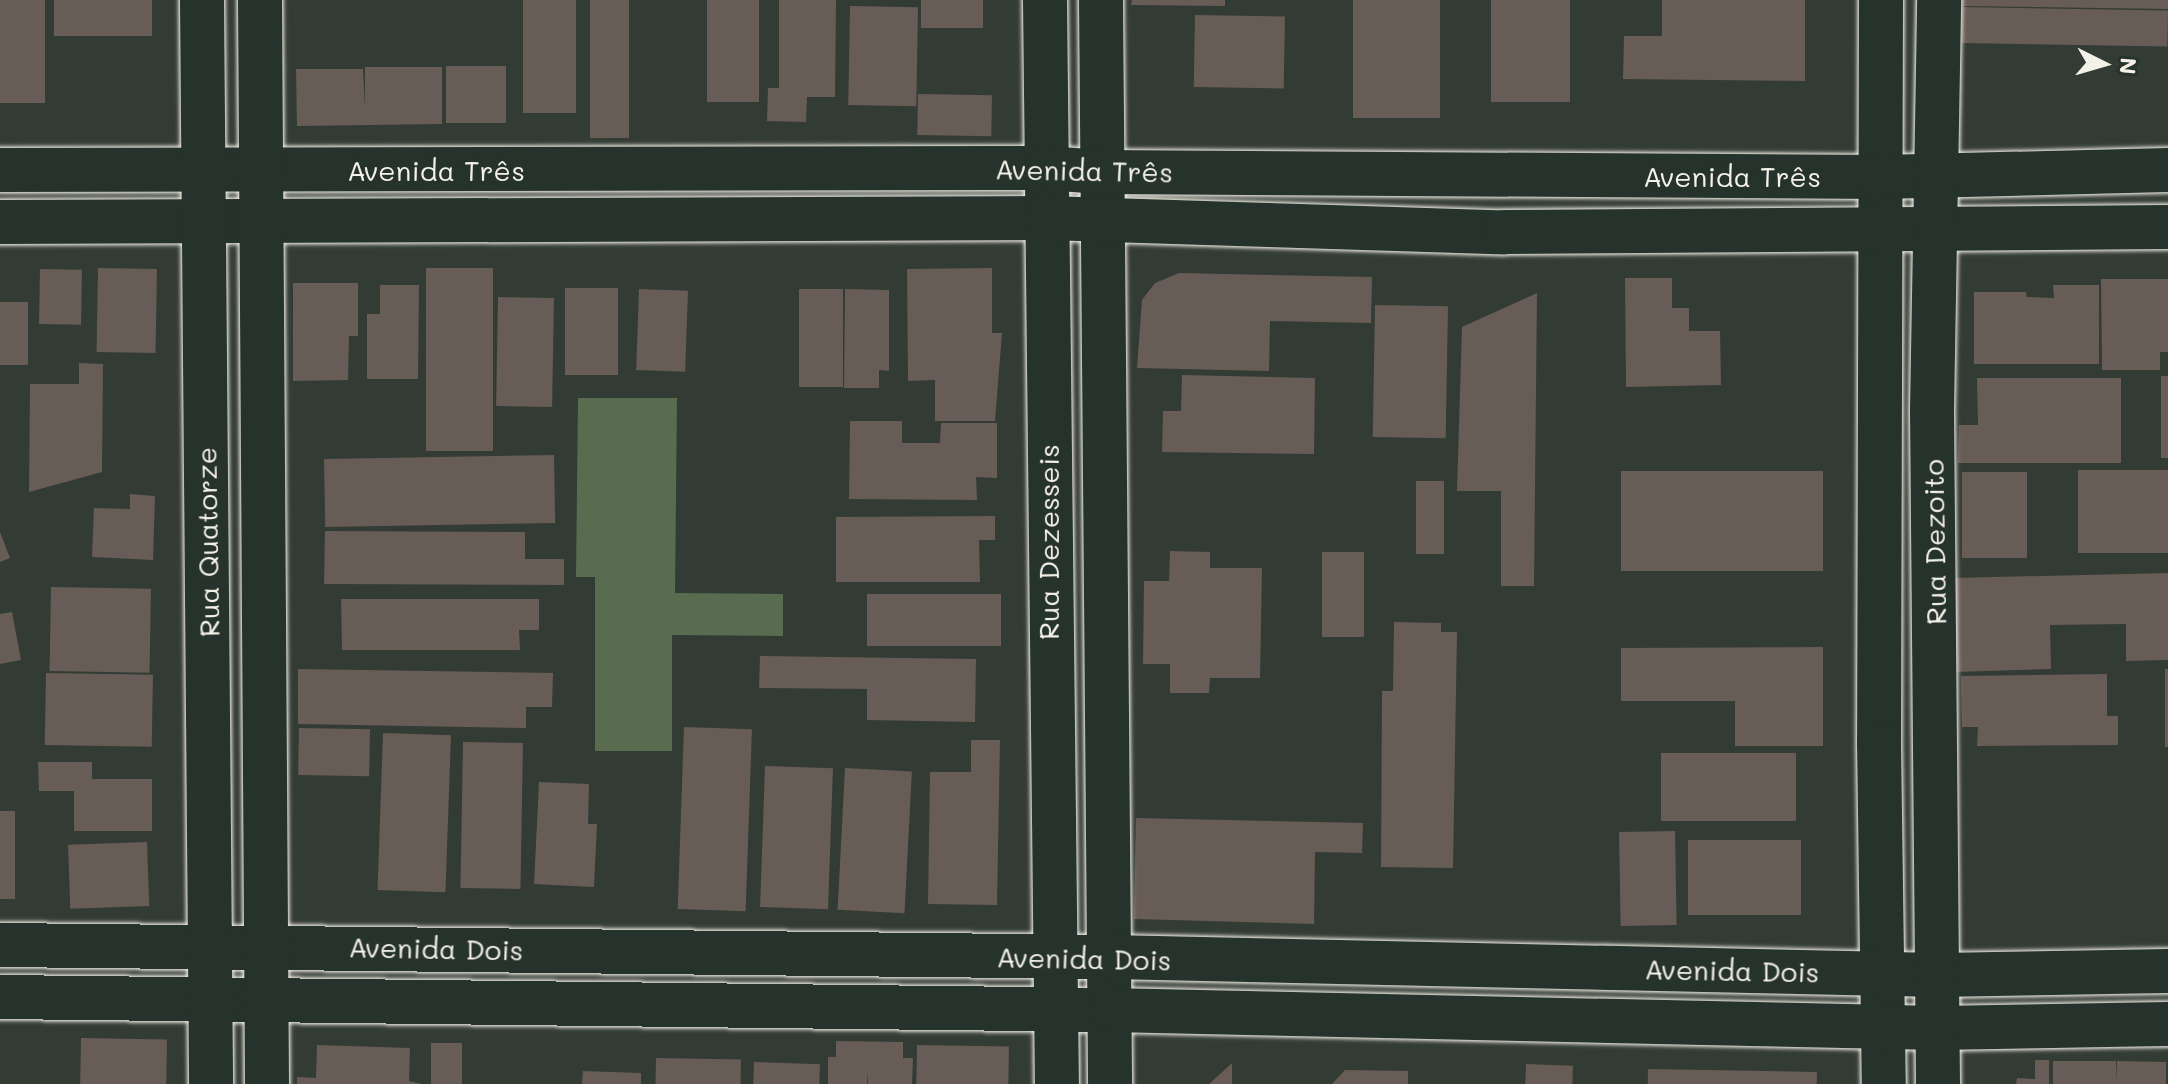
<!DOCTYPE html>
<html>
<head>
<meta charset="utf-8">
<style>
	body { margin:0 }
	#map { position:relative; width:2168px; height:1084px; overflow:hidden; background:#333b35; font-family:Mali,sans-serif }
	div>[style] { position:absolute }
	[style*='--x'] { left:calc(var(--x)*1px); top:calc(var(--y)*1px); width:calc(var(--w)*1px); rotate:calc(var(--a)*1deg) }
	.green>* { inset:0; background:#596c4f }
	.building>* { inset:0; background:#685c56; transform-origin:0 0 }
	.roads { filter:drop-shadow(0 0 2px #f4f1e8) drop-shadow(0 0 2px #f4f1e8) }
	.street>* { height:44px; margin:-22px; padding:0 22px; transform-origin:22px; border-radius:22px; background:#26332d }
	.secondary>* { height:44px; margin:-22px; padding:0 22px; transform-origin:22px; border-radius:22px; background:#26332d }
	span { translate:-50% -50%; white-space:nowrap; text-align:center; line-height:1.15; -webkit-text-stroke:7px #26332d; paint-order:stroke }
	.street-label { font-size:28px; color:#f4f1e8 }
	.north { position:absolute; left:2064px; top:24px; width:80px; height:80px; -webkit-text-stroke:6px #26332d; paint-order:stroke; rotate:95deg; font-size:22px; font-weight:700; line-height:32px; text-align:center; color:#f4f1e8 }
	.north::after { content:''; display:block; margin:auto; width:28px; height:36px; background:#f4f1e8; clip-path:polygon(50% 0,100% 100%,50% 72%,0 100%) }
</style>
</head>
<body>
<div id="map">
	<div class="green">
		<i style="clip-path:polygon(578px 398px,677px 398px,675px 593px,783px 594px,783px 636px,672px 635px,672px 751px,595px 751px,595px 577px,576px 577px)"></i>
	</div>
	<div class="building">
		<i style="left:0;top:0;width:45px;height:103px"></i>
		<i style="left:54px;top:0;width:98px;height:36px"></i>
		<i style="left:523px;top:0;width:53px;height:113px"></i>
		<i style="left:590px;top:0;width:39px;height:138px"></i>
		<i style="left:707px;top:0;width:52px;height:102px"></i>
		<i style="clip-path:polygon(779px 0,836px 0,835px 97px,807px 97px,806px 122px,767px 121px,768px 88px,779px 88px)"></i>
		<i style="left:921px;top:0;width:62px;height:28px"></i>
		<i style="clip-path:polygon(1132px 0,1225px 0,1225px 6px,1131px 5px)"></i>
		<i style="left:1353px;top:0;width:87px;height:118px"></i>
		<i style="left:1491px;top:0;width:79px;height:102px"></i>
		<i style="clip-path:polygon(1662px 0,1805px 0,1805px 81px,1623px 79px,1624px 36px,1662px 36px)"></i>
		<i style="clip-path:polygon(1962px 0,2168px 0,2168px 9px,1962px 6px)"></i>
		<i style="left:850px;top:6px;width:68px;height:99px;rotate:1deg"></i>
		<i style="left:1962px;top:7px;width:206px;height:36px;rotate:1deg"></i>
		<i style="left:1195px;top:15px;width:90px;height:72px;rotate:1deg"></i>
		<i style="left:506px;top:66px;width:57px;height:60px;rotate:90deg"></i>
		<i style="clip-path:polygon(365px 67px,442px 67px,442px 124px,297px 126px,296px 69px,363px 69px,365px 108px)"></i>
		<i style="left:918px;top:94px;width:74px;height:41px;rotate:1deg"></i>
		<i style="left:98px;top:268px;width:59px;height:84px;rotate:1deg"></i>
		<i style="left:426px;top:268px;width:67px;height:183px"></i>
		<i style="clip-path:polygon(992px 268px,992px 333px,1002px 333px,995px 421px,935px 421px,935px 380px,908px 381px,907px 269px)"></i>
		<i style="left:40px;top:269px;width:42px;height:55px;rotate:1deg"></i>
		<i style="clip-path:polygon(1179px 273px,1372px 277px,1371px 323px,1270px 321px,1269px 371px,1137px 368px,1142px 300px,1155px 283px)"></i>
		<i style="clip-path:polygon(1625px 278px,1672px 278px,1672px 308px,1689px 308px,1689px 331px,1720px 331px,1721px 385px,1626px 387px)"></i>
		<i style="clip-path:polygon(2101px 279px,2168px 279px,2168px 352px,2160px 352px,2160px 370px,2102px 370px)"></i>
		<i style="clip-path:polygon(293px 283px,358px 283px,358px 336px,349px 336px,348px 380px,293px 381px)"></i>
		<i style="clip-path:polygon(380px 285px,419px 285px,418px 379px,367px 379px,367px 314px,380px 314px)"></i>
		<i style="clip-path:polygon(2053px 285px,2099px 285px,2099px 364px,1974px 364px,1974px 292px,2026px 292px,2027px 297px,2054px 298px)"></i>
		<i style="left:565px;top:288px;width:53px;height:87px"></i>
		<i style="left:639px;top:289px;width:49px;height:81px;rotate:2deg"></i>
		<i style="left:843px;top:289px;width:98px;height:44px;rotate:90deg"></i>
		<i style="clip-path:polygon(845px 289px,889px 290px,889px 371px,879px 370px,879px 388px,844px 388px)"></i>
		<i style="clip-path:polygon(1537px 293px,1534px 586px,1501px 586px,1501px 491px,1457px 491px,1462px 327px)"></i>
		<i style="left:498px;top:297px;width:56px;height:109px;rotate:1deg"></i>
		<i style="left:28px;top:302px;width:63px;height:28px;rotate:90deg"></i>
		<i style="left:1375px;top:305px;width:73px;height:132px;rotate:1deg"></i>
		<i style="clip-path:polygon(79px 363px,103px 364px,102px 472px,29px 492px,30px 384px,79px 384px)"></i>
		<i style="clip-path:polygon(1182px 375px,1315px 378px,1314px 454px,1162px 452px,1163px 411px,1181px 411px)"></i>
		<i style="left:2161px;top:376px;width:7px;height:82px"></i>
		<i style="clip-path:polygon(1977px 378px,2121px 378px,2121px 463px,1958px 463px,1959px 425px,1978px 425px)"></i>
		<i style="clip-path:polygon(850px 421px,902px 421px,902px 443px,940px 443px,941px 423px,997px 423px,997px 478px,976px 477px,977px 500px,849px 499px)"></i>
		<i style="left:554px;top:455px;width:68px;height:230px;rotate:89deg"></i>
		<i style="left:2168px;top:470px;width:83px;height:90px;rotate:90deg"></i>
		<i style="left:1823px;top:471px;width:100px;height:202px;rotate:90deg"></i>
		<i style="left:1962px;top:472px;width:65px;height:86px"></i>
		<i style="left:1416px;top:481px;width:28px;height:73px"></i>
		<i style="clip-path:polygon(130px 494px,155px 496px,153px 560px,92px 557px,94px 508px,130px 509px)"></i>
		<i style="clip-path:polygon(995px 516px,995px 540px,979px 540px,980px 582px,836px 582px,836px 517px)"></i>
		<i style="clip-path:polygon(325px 531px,525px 532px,525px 559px,564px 559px,564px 585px,324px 584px)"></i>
		<i style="clip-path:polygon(0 532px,10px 558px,0 562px)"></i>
		<i style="clip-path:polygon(1170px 551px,1210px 552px,1210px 568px,1262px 568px,1260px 678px,1210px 678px,1209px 693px,1170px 693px,1170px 664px,1143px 664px,1144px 581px,1169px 581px)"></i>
		<i style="left:1322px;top:552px;width:42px;height:85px"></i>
		<i style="clip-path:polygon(2168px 573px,2168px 660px,2126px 661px,2126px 624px,2050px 625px,2051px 669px,1954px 672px,1952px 578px)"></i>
		<i style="left:51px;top:587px;width:100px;height:84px;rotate:1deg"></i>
		<i style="left:867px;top:594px;width:134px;height:52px"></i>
		<i style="clip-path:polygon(341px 599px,539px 599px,539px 630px,519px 630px,520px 650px,342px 650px)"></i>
		<i style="clip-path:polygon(12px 612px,21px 660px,0 664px,0 614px)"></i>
		<i style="clip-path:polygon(1394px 622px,1441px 623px,1441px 632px,1457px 632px,1453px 868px,1381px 867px,1382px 691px,1393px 691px)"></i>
		<i style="clip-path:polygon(1823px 647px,1823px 746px,1735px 746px,1735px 701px,1621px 701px,1621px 648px)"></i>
		<i style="clip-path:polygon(760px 656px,976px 659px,975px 722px,867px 720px,867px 689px,759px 688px)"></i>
		<i style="clip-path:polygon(298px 669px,553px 673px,552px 707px,526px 707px,526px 728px,298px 724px)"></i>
		<i style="left:2165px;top:669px;width:3px;height:78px"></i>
		<i style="left:46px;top:673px;width:107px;height:72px;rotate:1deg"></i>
		<i style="clip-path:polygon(2107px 674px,2107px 716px,2118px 716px,2118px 745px,1977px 746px,1978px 727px,1962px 727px,1961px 676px)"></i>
		<i style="left:684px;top:727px;width:68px;height:182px;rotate:2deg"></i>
		<i style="left:299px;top:728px;width:71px;height:47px;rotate:1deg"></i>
		<i style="left:383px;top:733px;width:68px;height:157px;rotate:2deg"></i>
		<i style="clip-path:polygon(971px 740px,1000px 740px,997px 905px,928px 904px,930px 772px,971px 772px)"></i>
		<i style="left:463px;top:742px;width:60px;height:146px;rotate:1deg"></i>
		<i style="left:1661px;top:753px;width:135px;height:68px"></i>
		<i style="clip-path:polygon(38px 762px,92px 762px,92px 779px,152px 779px,152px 831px,74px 831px,74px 791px,39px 791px)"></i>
		<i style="left:765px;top:766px;width:68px;height:141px;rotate:2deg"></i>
		<i style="left:845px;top:768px;width:67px;height:142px;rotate:3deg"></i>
		<i style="clip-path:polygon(539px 782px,589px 784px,588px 824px,597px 824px,594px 887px,534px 884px)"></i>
		<i style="left:0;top:811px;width:15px;height:88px"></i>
		<i style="clip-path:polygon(1136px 818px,1363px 823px,1362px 853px,1315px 852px,1314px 924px,1134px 919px)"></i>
		<i style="left:1675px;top:831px;width:94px;height:56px;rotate:89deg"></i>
		<i style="left:1801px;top:840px;width:75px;height:113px;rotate:90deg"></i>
		<i style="left:147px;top:842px;width:64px;height:79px;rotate:88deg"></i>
		<i style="left:81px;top:1038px;width:86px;height:46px;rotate:1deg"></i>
		<i style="clip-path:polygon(836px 1041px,903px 1042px,903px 1058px,913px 1058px,912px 1084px,868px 1084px,867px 1072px,867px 1084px,828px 1084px,828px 1057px,836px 1057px)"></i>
		<i style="left:431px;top:1043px;width:31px;height:41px"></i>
		<i style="clip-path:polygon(317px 1045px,410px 1048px,409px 1081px,422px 1084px,297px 1084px,297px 1077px,316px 1078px)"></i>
		<i style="left:917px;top:1045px;width:92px;height:39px;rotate:1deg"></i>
		<i style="left:656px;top:1058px;width:85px;height:26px;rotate:1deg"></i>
		<i style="clip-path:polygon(2035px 1060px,2049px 1060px,2049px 1084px,2016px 1084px,2017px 1078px,2035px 1079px)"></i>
		<i style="clip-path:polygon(2053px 1061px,2116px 1061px,2116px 1081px,2117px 1061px,2166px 1062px,2166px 1084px,2053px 1084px)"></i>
		<i style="left:754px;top:1062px;width:66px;height:22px;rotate:2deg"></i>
		<i style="clip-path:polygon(1232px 1063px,1232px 1084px,1209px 1084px)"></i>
		<i style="left:1526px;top:1064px;width:47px;height:20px;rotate:2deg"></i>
		<i style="left:1648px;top:1069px;width:169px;height:15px;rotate:1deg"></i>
		<i style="clip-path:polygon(1345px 1070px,1408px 1071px,1408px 1084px,1332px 1084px)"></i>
		<i style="clip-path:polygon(583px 1071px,641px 1073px,641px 1084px,582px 1084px)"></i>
	</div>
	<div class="roads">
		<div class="street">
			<i style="--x:1045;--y:0;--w:1084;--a:89.37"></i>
			<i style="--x:1101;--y:0;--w:1084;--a:89.52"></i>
			<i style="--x:1881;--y:0;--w:742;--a:90.15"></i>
			<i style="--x:1879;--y:742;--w:342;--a:89.2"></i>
			<i style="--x:0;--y:170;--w:1047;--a:-0.11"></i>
			<i style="--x:1047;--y:168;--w:54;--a:4.2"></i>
			<i style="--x:1101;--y:172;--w:780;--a:0.37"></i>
			<i style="--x:1881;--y:177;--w:287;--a:-1.4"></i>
			<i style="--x:0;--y:222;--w:1047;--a:-0.22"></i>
			<i style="--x:1047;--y:218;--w:458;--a:1.8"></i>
			<i style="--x:1505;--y:232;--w:663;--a:-0.43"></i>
			<i style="--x:0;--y:945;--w:1111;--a:0.62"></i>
			<i style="--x:1111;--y:957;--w:827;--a:1.25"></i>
			<i style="--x:1938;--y:975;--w:230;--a:-1"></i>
			<i style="--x:0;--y:997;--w:1110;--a:0.67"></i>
			<i style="--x:1110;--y:1010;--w:828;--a:1.25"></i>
			<i style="--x:1938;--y:1028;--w:230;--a:-1"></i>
			<i style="--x:1938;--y:1084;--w:673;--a:-90.51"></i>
			<i style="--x:1932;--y:411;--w:411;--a:-89"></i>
		</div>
		<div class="secondary">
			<i style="--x:202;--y:0;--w:1084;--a:89.52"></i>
			<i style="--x:260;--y:0;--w:1084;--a:89.63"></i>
		</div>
	</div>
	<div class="street-label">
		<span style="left:436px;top:170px">Avenida Três</span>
		<span style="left:1084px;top:170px;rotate:1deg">Avenida Três</span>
		<span style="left:1732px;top:176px">Avenida Três</span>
		<span style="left:207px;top:542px;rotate:-91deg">Rua Quatorze</span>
		<span style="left:1048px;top:542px;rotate:-90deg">Rua Dezesseis</span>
		<span style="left:1934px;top:542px;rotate:-91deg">Rua Dezoito</span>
		<span style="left:436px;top:948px;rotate:1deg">Avenida Dois</span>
		<span style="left:1084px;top:958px;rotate:1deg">Avenida Dois</span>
		<span style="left:1732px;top:970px;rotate:1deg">Avenida Dois</span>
	</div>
	<div class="north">N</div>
</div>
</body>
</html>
